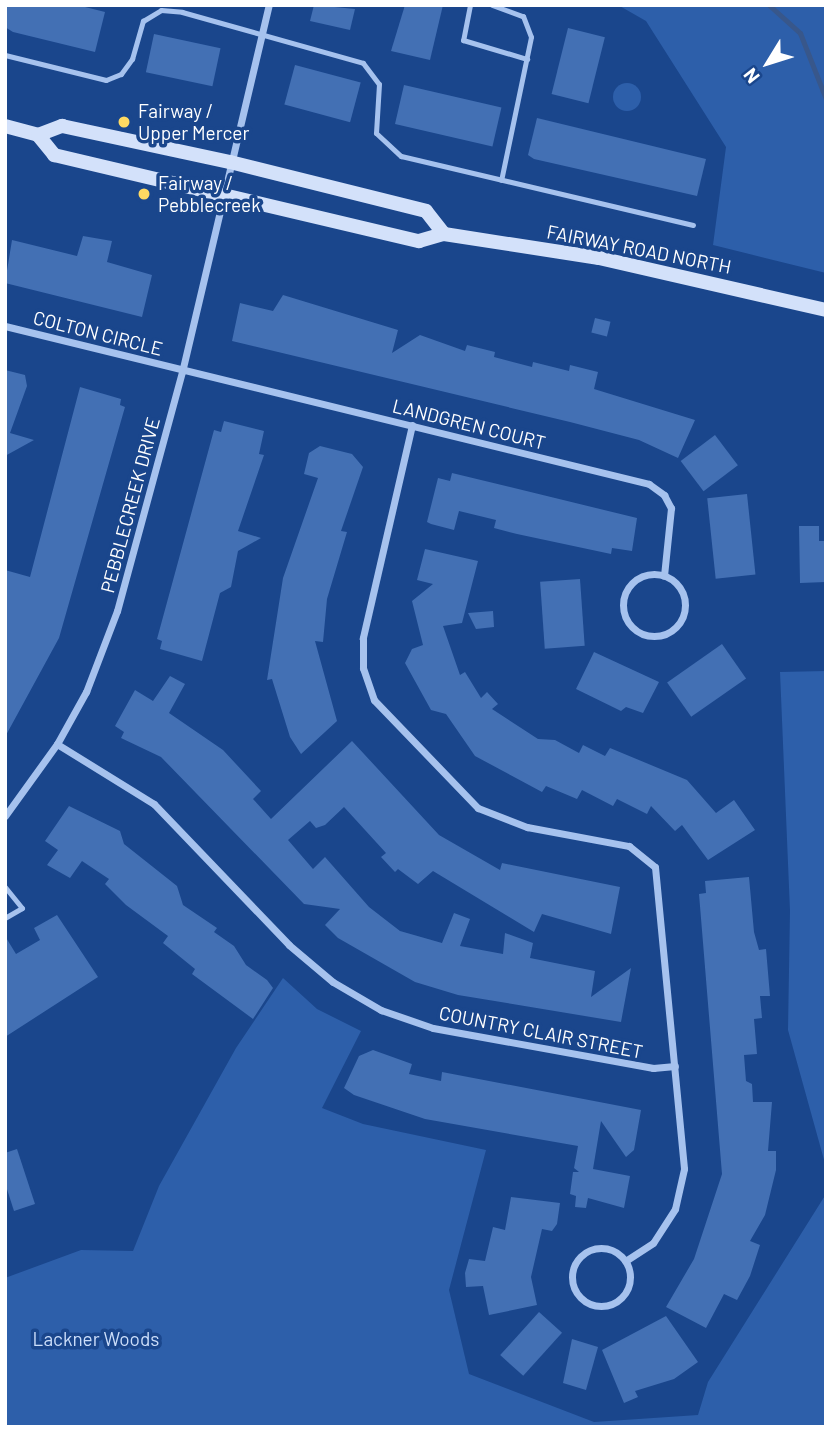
<!DOCTYPE html>
<html>
<head>
<meta charset="utf-8">
<style>
	body { margin:0 }
	#map { position:relative; width:831px; height:1432px; overflow:hidden; background:#1a468c; font-family:Barlow,sans-serif }
	div>[style] { position:absolute }
	[style*='--x'] { left:calc(var(--x)*1px); top:calc(var(--y)*1px); width:calc(var(--w)*1px); rotate:calc(var(--a)*1deg) }
	.green>* { inset:0; background:#2d5faa }
	.round { border-radius:50% }
	.stream>* { height:5px; margin:-2.5px; padding:0 2.5px; transform-origin:2.5px; border-radius:2.5px; background:#38578b }
	.building>* { inset:0; background:#4370b4; transform-origin:0 0 }
	.service>* { height:5px; margin:-2.5px; padding:0 2.5px; transform-origin:2.5px; border-radius:2.5px; background:#a6c2ee }
	.minor>* { height:7px; margin:-3.5px; padding:0 3.5px; transform-origin:3.5px; border-radius:3.5px; background:#a6c2ee }
	.minor>.ring { margin:-3.5px; padding:0; box-sizing:content-box; background:none; border:7px solid #a6c2ee; border-radius:50% }
	.secondary>* { height:14px; margin:-7px; padding:0 7px; transform-origin:7px; border-radius:7px; background:#d3e1fa }
	.dots>* { width:19px; height:19px; translate:-50% -50%; box-sizing:border-box; border:4px solid #1a468c; border-radius:50% }
	span { translate:-50% -50%; white-space:nowrap; text-align:center; line-height:1.15; -webkit-text-stroke:7px #1a468c; paint-order:stroke }
	.poi-label { font-size:19px; color:#fff }
	.left { translate:0 -50%; text-align:left }
	.street-label { font-size:19px; color:#fff }
	.park-label { font-size:19px; color:#ccdefa }
	.frame { position:absolute; inset:0; border:7px solid #fff; pointer-events:none }
	.north { position:absolute; left:733px; top:28px; width:70px; height:70px; -webkit-text-stroke:5px #1a468c; paint-order:stroke; rotate:232deg; font-size:19px; font-weight:700; line-height:28px; text-align:center; color:#fff }
	.north::after { content:''; display:block; margin:auto; width:24px; height:32px; background:#fff; clip-path:polygon(50% 0,100% 100%,50% 72%,0 100%) }
</style>
</head>
<body>
<div id="map">
	<div class="green">
		<i style="clip-path:polygon(618px 5px,826px 5px,826px 273px,713px 245px,726px 147px,646px 21px)"></i>
		<i class="round" style="left:613px;top:83px;width:28px;height:28px"></i>
		<i style="clip-path:polygon(826px 671px,826px 1167px,788px 1030px,790px 911px,780px 672px)"></i>
		<i style="clip-path:polygon(283px 978px,317px 1009px,361px 1031px,322px 1108px,363px 1124px,486px 1150px,449px 1290px,469px 1374px,594px 1422px,698px 1415px,708px 1382px,826px 1194px,826px 1427px,5px 1427px,5px 1278px,81px 1250px,133px 1251px,159px 1186px,236px 1048px)"></i>
	</div>
	<div class="stream">
		<i style="--x:769;--y:5;--w:42;--a:42.1"></i>
		<i style="--x:800;--y:33;--w:71;--a:68.5"></i>
	</div>
	<div class="building">
		<i style="clip-path:polygon(5px 5px,77px 5px,105px 12px,95px 52px,13px 32px,5px 27px)"></i>
		<i style="clip-path:polygon(314px 5px,355px 9px,350px 30px,310px 21px)"></i>
		<i style="clip-path:polygon(405px 5px,443px 5px,430px 60px,391px 51px)"></i>
		<i style="left:568px;top:28px;width:38px;height:68px;rotate:14deg"></i>
		<i style="left:154px;top:34px;width:68px;height:39px;rotate:12deg"></i>
		<i style="left:295px;top:65px;width:68px;height:41px;rotate:15deg"></i>
		<i style="left:404px;top:85px;width:100px;height:40px;rotate:13deg"></i>
		<i style="clip-path:polygon(537px 118px,706px 159px,697px 196px,534px 159px,528px 155px)"></i>
		<i style="clip-path:polygon(83px 236px,112px 241px,107px 262px,152px 275px,142px 317px,5px 283px,12px 240px,77px 256px)"></i>
		<i style="clip-path:polygon(283px 295px,398px 330px,392px 353px,420px 335px,465px 351px,467px 345px,495px 352px,494px 357px,532px 367px,533px 362px,569px 371px,570px 365px,598px 372px,594px 389px,695px 420px,678px 458px,639px 440px,570px 422px,232px 341px,240px 303px,273px 311px)"></i>
		<i style="left:595px;top:318px;width:16px;height:15px;rotate:14deg"></i>
		<i style="clip-path:polygon(5px 370px,25px 375px,27px 386px,10px 433px,34px 440px,5px 456px)"></i>
		<i style="clip-path:polygon(80px 387px,121px 399px,120px 405px,125px 407px,59px 638px,5px 737px,5px 570px,30px 577px)"></i>
		<i style="clip-path:polygon(224px 421px,264px 431px,259px 454px,264px 455px,238px 531px,261px 538px,238px 551px,231px 587px,220px 593px,202px 661px,160px 649px,162px 641px,157px 639px,214px 430px,221px 432px)"></i>
		<i style="left:715px;top:435px;width:38px;height:43px;rotate:53deg"></i>
		<i style="clip-path:polygon(320px 446px,352px 454px,363px 467px,341px 531px,347px 532px,327px 599px,323px 642px,315px 641px,337px 721px,301px 754px,290px 737px,272px 679px,267px 680px,283px 578px,318px 478px,304px 474px,309px 453px)"></i>
		<i style="clip-path:polygon(452px 473px,637px 518px,632px 551px,612px 548px,611px 554px,517px 534px,494px 528px,496px 520px,459px 511px,454px 530px,431px 524px,427px 522px,438px 478px,450px 481px)"></i>
		<i style="left:747px;top:494px;width:81px;height:40px;rotate:84deg"></i>
		<i style="clip-path:polygon(799px 526px,819px 526px,819px 541px,826px 541px,826px 582px,800px 583px)"></i>
		<i style="clip-path:polygon(425px 549px,478px 561px,462px 623px,443px 626px,460px 675px,465px 672px,481px 698px,487px 692px,498px 704px,492px 709px,538px 739px,555px 740px,579px 753px,583px 745px,605px 756px,610px 748px,687px 780px,716px 813px,734px 800px,755px 830px,708px 860px,682px 825px,675px 831px,651px 806px,647px 814px,617px 799px,613px 806px,582px 790px,577px 799px,546px 786px,542px 792px,475px 756px,446px 714px,431px 710px,405px 663px,412px 649px,423px 645px,412px 601px,433px 584px,417px 580px)"></i>
		<i style="left:580px;top:579px;width:67px;height:40px;rotate:86deg"></i>
		<i style="clip-path:polygon(493px 611px,494px 627px,476px 629px,468px 613px)"></i>
		<i style="left:722px;top:644px;width:42px;height:67px;rotate:55deg"></i>
		<i style="clip-path:polygon(594px 652px,659px 682px,643px 713px,626px 707px,621px 711px,576px 689px)"></i>
		<i style="clip-path:polygon(170px 676px,185px 684px,169px 713px,223px 750px,261px 791px,253px 799px,271px 819px,352px 741px,439px 835px,500px 870px,502px 863px,620px 887px,611px 934px,542px 914px,534px 932px,433px 871px,418px 884px,398px 869px,395px 872px,381px 857px,386px 853px,344px 807px,325px 825px,316px 828px,310px 821px,288px 840px,313px 869px,325px 857px,369px 907px,400px 931px,442px 943px,454px 913px,470px 919px,460px 946px,503px 954px,505px 933px,533px 943px,530px 958px,595px 971px,591px 997px,631px 968px,621px 1022px,458px 995px,415px 982px,338px 938px,325px 925px,340px 909px,304px 904px,161px 757px,121px 738px,124px 732px,115px 726px,135px 690px,153px 701px)"></i>
		<i style="clip-path:polygon(69px 806px,120px 831px,124px 844px,177px 886px,183px 905px,217px 928px,214px 932px,234px 946px,246px 965px,267px 980px,273px 988px,253px 1019px,192px 974px,195px 969px,163px 943px,168px 936px,126px 905px,105px 884px,109px 879px,82px 861px,70px 878px,47px 865px,58px 850px,45px 841px)"></i>
		<i style="clip-path:polygon(749px 877px,754px 932px,759px 950px,766px 949px,770px 996px,760px 996px,762px 1018px,754px 1019px,757px 1054px,744px 1055px,746px 1081px,752px 1084px,753px 1102px,772px 1102px,768px 1151px,776px 1151px,776px 1170px,765px 1215px,750px 1241px,760px 1245px,750px 1276px,737px 1300px,724px 1294px,706px 1328px,666px 1307px,694px 1259px,722px 1174px,699px 894px,706px 893px,705px 881px)"></i>
		<i style="clip-path:polygon(57px 915px,98px 977px,5px 1037px,5px 936px,16px 954px,40px 940px,34px 928px)"></i>
		<i style="clip-path:polygon(373px 1050px,412px 1064px,409px 1074px,441px 1081px,442px 1072px,641px 1110px,634px 1150px,626px 1157px,601px 1121px,593px 1169px,630px 1176px,624px 1208px,588px 1198px,586px 1208px,575px 1207px,576px 1196px,570px 1194px,573px 1172px,579px 1172px,574px 1168px,578px 1146px,425px 1119px,354px 1095px,344px 1088px,359px 1056px)"></i>
		<i style="clip-path:polygon(17px 1149px,35px 1204px,14px 1211px,5px 1183px,5px 1153px)"></i>
		<i style="clip-path:polygon(511px 1197px,560px 1203px,557px 1224px,552px 1231px,542px 1229px,531px 1277px,537px 1305px,489px 1315px,483px 1286px,466px 1287px,465px 1273px,469px 1259px,485px 1261px,493px 1227px,505px 1230px)"></i>
		<i style="left:539px;top:1312px;width:31px;height:58px;rotate:42deg"></i>
		<i style="clip-path:polygon(666px 1316px,698px 1362px,674px 1379px,635px 1391px,638px 1397px,624px 1403px,602px 1350px)"></i>
		<i style="clip-path:polygon(572px 1339px,598px 1347px,586px 1390px,563px 1383px)"></i>
	</div>
	<div class="service">
		<i style="--x:470;--y:5;--w:36;--a:101"></i>
		<i style="--x:463;--y:40;--w:67;--a:16.5"></i>
		<i style="--x:492;--y:5;--w:33;--a:20"></i>
		<i style="--x:523;--y:16;--w:22;--a:69"></i>
		<i style="--x:531;--y:37;--w:146;--a:101.8"></i>
		<i style="--x:5;--y:55;--w:104;--a:13.9"></i>
		<i style="--x:106;--y:80;--w:16;--a:-22"></i>
		<i style="--x:121;--y:74;--w:19;--a:-54"></i>
		<i style="--x:132;--y:59;--w:40;--a:-74"></i>
		<i style="--x:143;--y:21;--w:21;--a:-31"></i>
		<i style="--x:161;--y:10;--w:21;--a:5"></i>
		<i style="--x:182;--y:12;--w:188;--a:15.7"></i>
		<i style="--x:363;--y:63;--w:26;--a:53"></i>
		<i style="--x:379;--y:84;--w:49;--a:93.5"></i>
		<i style="--x:376;--y:133;--w:34;--a:43"></i>
		<i style="--x:401;--y:156;--w:300;--a:13.3"></i>
		<i style="--x:5;--y:887;--w:27;--a:51"></i>
		<i style="--x:22;--y:908;--w:20;--a:150"></i>
	</div>
	<div class="minor">
		<i style="--x:5;--y:326;--w:663;--a:13.78"></i>
		<i style="--x:649;--y:484;--w:19;--a:36"></i>
		<i style="--x:664;--y:495;--w:15;--a:62"></i>
		<i style="--x:671;--y:508;--w:68;--a:95.9"></i>
		<i style="--x:412;--y:425;--w:219;--a:103"></i>
		<i style="--x:363;--y:638;--w:30;--a:90"></i>
		<i style="--x:363;--y:668;--w:34;--a:71"></i>
		<i style="--x:374;--y:700;--w:150;--a:46.1"></i>
		<i style="--x:478;--y:808;--w:53;--a:21.2"></i>
		<i style="--x:527;--y:827;--w:104;--a:10.6"></i>
		<i style="--x:629;--y:846;--w:33;--a:39"></i>
		<i style="--x:655;--y:867;--w:303;--a:84.5"></i>
		<i style="--x:684;--y:1169;--w:41;--a:102.7"></i>
		<i style="--x:675;--y:1209;--w:40;--a:122.9"></i>
		<i style="--x:653;--y:1243;--w:33;--a:147"></i>
		<i class="ring" style="left:623px;top:574px;width:55px;height:55px"></i>
		<i style="--x:57;--y:744;--w:114;--a:31.7"></i>
		<i style="--x:154;--y:804;--w:195;--a:46.2"></i>
		<i style="--x:289;--y:945;--w:57;--a:40.1"></i>
		<i style="--x:333;--y:982;--w:56;--a:30.3"></i>
		<i style="--x:381;--y:1010;--w:55;--a:19.1"></i>
		<i style="--x:433;--y:1028;--w:224;--a:10.3"></i>
		<i style="--x:653;--y:1068;--w:22;--a:-5"></i>
		<i style="--x:5;--y:816;--w:89;--a:-54.2"></i>
		<i style="--x:57;--y:744;--w:60;--a:-60.9"></i>
		<i style="--x:86;--y:692;--w:87;--a:-69.1"></i>
		<i style="--x:117;--y:611;--w:248;--a:-74.8"></i>
		<i style="--x:182;--y:372;--w:377;--a:-76.7"></i>
		<i class="ring" style="left:572px;top:1248px;width:51px;height:51px"></i>
	</div>
	<div class="secondary">
		<i style="--x:5;--y:126;--w:34;--a:15"></i>
		<i style="--x:38;--y:135;--w:26;--a:-21"></i>
		<i style="--x:62;--y:126;--w:172;--a:12.1"></i>
		<i style="--x:230;--y:162;--w:202;--a:14"></i>
		<i style="--x:426;--y:211;--w:29;--a:52"></i>
		<i style="--x:38;--y:135;--w:26;--a:51"></i>
		<i style="--x:54;--y:155;--w:375;--a:13.3"></i>
		<i style="--x:419;--y:241;--w:26;--a:-16"></i>
		<i style="--x:444;--y:234;--w:157;--a:8.8"></i>
		<i style="--x:599;--y:258;--w:233;--a:12.9"></i>
	</div>
	<div class="dots">
		<i style="left:124px;top:122px;background:#ffda62"></i>
		<i style="left:144px;top:194px;background:#ffda62"></i>
	</div>
	<div class="poi-label">
		<span class="left" style="left:138px;top:122px">Fairway /<br>Upper Mercer</span>
		<span class="left" style="left:158px;top:194px">Fairway /<br>Pebblecreek</span>
	</div>
	<div class="street-label">
		<span style="left:639px;top:249px;rotate:11deg">FAIRWAY ROAD NORTH</span>
		<span style="left:98px;top:333px;rotate:14deg">COLTON CIRCLE</span>
		<span style="left:469px;top:424px;rotate:14deg">LANDGREN COURT</span>
		<span style="left:130px;top:505px;rotate:-75deg">PEBBLECREEK DRIVE</span>
		<span style="left:541px;top:1032px;rotate:11deg">COUNTRY CLAIR STREET</span>
	</div>
	<div class="park-label">
		<span style="left:96px;top:1339px">Lackner Woods</span>
	</div>
	<div class="frame"></div>
	<div class="north">N</div>
</div>
</body>
</html>
